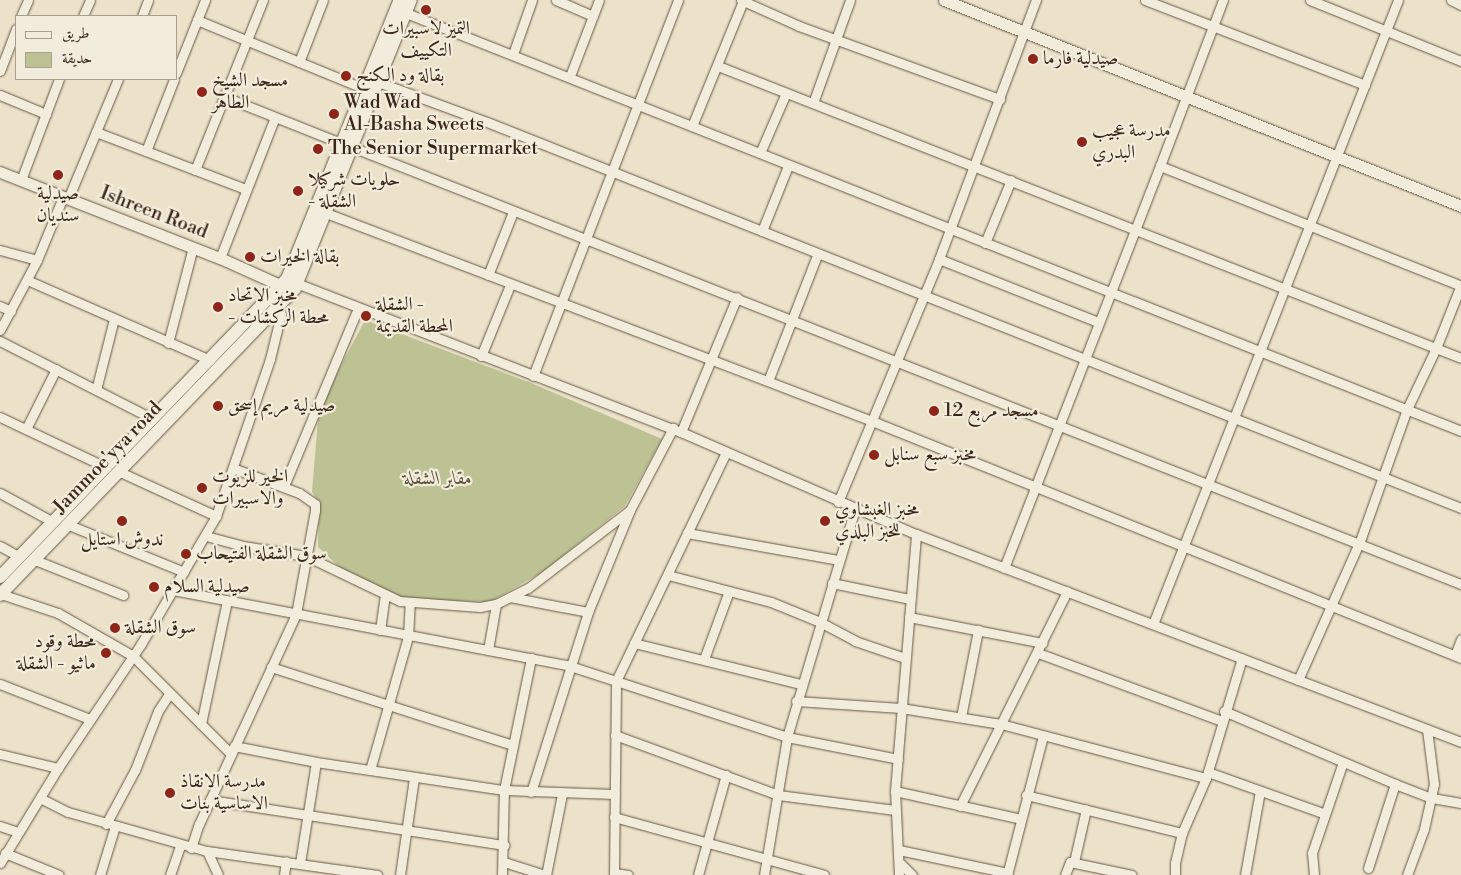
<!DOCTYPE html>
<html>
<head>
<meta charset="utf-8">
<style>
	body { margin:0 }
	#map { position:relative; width:1461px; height:875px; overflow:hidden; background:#ebe2c9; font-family:"Libre Bodoni",Amiri,serif }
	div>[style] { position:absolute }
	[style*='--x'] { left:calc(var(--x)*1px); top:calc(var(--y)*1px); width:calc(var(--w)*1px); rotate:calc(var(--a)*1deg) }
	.green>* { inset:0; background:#bcc293 }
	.roads { filter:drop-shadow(0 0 1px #675645) drop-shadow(0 0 1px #675645) }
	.minor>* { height:9px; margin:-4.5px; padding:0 4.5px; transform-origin:4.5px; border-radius:4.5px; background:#f2ecdc }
	.tertiary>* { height:11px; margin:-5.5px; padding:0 5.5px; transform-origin:5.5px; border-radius:5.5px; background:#f2ecdc }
	.secondary>* { height:12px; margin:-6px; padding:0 6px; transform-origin:6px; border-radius:6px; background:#f2ecdc }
	.dots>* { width:14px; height:14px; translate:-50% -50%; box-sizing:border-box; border:2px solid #f2ecdc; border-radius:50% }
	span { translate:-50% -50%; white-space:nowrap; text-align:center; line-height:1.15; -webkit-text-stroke:4.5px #f2ecdc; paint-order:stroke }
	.poi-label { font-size:19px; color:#3b2719 }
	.left { translate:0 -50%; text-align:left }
	.right { translate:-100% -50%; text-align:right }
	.street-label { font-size:19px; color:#3b2719 }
	.park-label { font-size:19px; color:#5b4e38; font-style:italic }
	.legend { position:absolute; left:15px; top:15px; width:162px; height:65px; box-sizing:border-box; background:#f2ecdc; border:1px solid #a99d8e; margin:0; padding:6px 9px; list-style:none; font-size:15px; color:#3b2719 }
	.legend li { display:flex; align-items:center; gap:10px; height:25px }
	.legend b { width:25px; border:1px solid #a99d8e }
</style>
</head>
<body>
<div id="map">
	<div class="green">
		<i style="clip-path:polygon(365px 320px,531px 383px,662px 439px,625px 506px,544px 571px,490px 602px,393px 599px,347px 574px,318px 547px,319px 503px,312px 492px,319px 407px)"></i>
	</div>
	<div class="roads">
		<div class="minor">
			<i style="--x:556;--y:0;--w:40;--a:23.4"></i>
			<i style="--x:741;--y:0;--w:64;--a:24.1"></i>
			<i style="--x:799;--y:26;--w:214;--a:20"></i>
			<i style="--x:1145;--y:0;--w:236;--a:21.1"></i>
			<i style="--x:1223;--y:0;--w:178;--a:110.8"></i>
			<i style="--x:1160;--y:166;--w:324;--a:21.7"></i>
			<i style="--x:1310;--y:0;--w:163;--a:22"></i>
			<i style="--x:1451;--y:0;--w:11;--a:27"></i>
			<i style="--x:406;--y:13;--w:1135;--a:21.61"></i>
			<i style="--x:21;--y:16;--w:17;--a:-66"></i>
			<i style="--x:83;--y:16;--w:17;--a:-66"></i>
			<i style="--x:142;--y:16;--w:17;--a:-69"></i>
			<i style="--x:197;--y:20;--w:182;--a:22.3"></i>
			<i style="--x:513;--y:54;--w:57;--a:-70.6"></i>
			<i style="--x:299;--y:62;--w:66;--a:-68.8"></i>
			<i style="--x:718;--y:66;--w:798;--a:21.45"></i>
			<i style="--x:0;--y:71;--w:45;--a:-69.1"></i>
			<i style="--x:176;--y:73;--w:79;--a:-68.3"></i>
			<i style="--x:570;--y:76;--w:81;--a:-69.1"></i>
			<i style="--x:378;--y:82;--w:116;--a:20.2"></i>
			<i style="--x:487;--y:122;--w:1048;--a:21.62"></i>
			<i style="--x:0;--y:95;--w:50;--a:22.4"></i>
			<i style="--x:225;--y:97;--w:127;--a:21.7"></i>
			<i style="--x:813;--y:103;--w:109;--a:-70.2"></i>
			<i style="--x:692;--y:126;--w:135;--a:-67.8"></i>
			<i style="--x:96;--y:132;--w:160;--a:20.9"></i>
			<i style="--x:352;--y:147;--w:1192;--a:21.51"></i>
			<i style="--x:146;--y:151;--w:77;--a:-68.7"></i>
			<i style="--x:760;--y:153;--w:65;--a:-66.6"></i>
			<i style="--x:195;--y:170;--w:183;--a:-68.2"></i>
			<i style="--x:21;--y:180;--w:108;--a:-69.4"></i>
			<i style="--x:68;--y:199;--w:130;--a:-67.4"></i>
			<i style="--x:326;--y:213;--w:584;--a:20.85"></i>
			<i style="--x:872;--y:421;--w:635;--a:21.92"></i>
			<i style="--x:762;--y:231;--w:70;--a:-68.2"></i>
			<i style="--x:985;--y:243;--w:68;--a:-67.6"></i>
			<i style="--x:0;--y:250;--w:38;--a:15"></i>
			<i style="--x:220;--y:258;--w:151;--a:-68.7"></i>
			<i style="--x:939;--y:259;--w:171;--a:21.6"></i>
			<i style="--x:488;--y:275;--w:68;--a:-68.4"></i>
			<i style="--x:27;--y:280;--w:200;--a:23.6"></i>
			<i style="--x:291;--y:281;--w:418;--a:21.2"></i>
			<i style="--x:681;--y:432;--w:256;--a:23.5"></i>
			<i style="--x:916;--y:534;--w:583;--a:20.89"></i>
			<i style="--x:0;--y:306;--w:12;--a:24"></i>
			<i style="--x:0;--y:330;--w:79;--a:-62.1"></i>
			<i style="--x:37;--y:260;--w:68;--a:-67.6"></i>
			<i style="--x:0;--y:341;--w:169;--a:27"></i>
			<i style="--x:168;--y:343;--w:99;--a:-75.4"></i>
			<i style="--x:481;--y:356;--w:77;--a:-67.8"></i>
			<i style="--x:533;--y:376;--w:403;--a:-68.9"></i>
			<i style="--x:768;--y:381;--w:137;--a:-68.7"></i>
			<i style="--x:96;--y:390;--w:73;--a:-75.8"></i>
			<i style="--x:0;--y:417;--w:117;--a:25.3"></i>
			<i style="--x:26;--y:429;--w:67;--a:-63.4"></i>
			<i style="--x:681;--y:432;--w:146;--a:-67.5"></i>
			<i style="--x:120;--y:472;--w:106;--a:24.6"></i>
			<i style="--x:284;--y:486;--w:193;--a:-67.4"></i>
			<i style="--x:0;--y:493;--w:60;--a:28.7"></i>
			<i style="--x:838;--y:502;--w:263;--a:-67.4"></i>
			<i style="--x:939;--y:259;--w:277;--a:-69.5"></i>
			<i style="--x:69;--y:525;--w:124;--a:22.2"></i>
			<i style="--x:687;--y:533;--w:153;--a:10.1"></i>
			<i style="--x:206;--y:536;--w:38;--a:15"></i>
			<i style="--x:243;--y:546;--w:64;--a:9"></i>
			<i style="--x:306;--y:556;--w:104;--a:25.6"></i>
			<i style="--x:400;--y:601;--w:80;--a:4.3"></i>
			<i style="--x:480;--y:607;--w:16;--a:-11"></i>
			<i style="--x:496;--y:604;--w:36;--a:-27"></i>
			<i style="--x:528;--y:588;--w:128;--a:-37.4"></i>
			<i style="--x:0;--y:546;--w:23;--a:29"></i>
			<i style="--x:35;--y:560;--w:95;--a:21.7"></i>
			<i style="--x:1004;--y:568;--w:431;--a:-68.8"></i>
			<i style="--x:668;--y:575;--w:106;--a:14.7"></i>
			<i style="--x:771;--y:602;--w:53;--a:22.2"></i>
			<i style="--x:820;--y:622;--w:40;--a:28"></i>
			<i style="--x:855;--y:641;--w:53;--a:18.8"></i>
			<i style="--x:832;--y:583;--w:80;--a:11.6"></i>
			<i style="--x:173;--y:590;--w:404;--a:10.8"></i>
			<i style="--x:570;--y:666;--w:228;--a:18.1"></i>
			<i style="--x:787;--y:737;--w:113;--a:11.2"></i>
			<i style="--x:1;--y:594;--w:60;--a:18.4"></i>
			<i style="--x:58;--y:613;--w:86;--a:29.8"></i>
			<i style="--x:133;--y:656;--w:139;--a:45"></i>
			<i style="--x:510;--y:597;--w:79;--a:10.9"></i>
			<i style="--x:909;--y:617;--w:136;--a:11"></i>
			<i style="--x:1153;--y:624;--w:670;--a:-68.56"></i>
			<i style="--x:380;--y:630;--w:34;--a:-82"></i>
			<i style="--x:634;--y:643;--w:172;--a:13.8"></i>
			<i style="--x:488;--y:650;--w:47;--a:-80.1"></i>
			<i style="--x:1038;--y:653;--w:196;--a:20.3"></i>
			<i style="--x:1455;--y:655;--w:17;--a:-69"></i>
			<i style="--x:704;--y:659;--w:72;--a:-69.8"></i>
			<i style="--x:271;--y:667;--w:254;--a:17.9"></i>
			<i style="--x:1298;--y:680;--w:152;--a:-66"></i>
			<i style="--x:1360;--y:541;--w:140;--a:-70.4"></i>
			<i style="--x:1407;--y:409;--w:68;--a:-64.6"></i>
			<i style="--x:1436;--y:348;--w:68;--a:-68.4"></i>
			<i style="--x:0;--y:684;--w:97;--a:21.3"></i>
			<i style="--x:796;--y:701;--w:105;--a:3.8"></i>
			<i style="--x:901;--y:708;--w:101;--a:9.1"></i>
			<i style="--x:1001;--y:724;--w:212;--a:14.8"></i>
			<i style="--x:1224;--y:711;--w:186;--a:23.1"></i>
			<i style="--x:1395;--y:784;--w:40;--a:21"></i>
			<i style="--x:1432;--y:798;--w:29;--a:10"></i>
			<i style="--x:961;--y:717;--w:89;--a:-78.9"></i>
			<i style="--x:201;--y:724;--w:126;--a:-78.1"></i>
			<i style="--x:615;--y:735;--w:174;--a:20.2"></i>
			<i style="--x:778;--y:795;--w:118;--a:7.3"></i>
			<i style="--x:234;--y:746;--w:84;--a:11"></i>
			<i style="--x:316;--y:762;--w:190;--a:8.5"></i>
			<i style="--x:504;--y:790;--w:110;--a:2.1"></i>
			<i style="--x:0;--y:754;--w:60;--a:13.6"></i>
			<i style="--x:370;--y:770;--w:138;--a:-74.1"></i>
			<i style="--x:408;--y:637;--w:34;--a:-87"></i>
			<i style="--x:1208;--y:772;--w:124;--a:19.7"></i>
			<i style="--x:895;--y:791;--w:129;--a:12.5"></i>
			<i style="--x:531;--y:792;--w:189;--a:-72.4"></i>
			<i style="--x:588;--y:612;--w:110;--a:-67.6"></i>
			<i style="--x:630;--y:510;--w:93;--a:-62.3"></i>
			<i style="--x:1026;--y:795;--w:161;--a:13.7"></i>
			<i style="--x:40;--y:798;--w:31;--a:27"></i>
			<i style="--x:68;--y:812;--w:144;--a:15.7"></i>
			<i style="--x:207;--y:851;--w:26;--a:65"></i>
			<i style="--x:210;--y:800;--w:298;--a:8.7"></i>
			<i style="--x:960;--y:806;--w:240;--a:-63.5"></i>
			<i style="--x:614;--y:817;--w:218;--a:15.4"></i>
			<i style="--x:106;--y:824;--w:61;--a:-61.8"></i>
			<i style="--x:135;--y:770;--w:63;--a:-68.7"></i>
			<i style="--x:158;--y:711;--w:20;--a:-57"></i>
			<i style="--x:0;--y:826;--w:18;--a:19"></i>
			<i style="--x:191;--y:848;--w:25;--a:-72"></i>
			<i style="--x:199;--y:824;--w:231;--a:-65.2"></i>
			<i style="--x:296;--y:614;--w:106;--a:-79.6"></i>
			<i style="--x:315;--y:510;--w:6;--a:-90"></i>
			<i style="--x:315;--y:504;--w:19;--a:-145"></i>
			<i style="--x:299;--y:493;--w:68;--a:-159.4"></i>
			<i style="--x:899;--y:850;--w:111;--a:11.9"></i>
			<i style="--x:207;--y:851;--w:172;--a:8"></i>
			<i style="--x:5;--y:853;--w:58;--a:22.2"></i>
			<i style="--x:504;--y:862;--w:43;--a:17.6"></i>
			<i style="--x:1074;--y:862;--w:54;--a:-77.2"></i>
			<i style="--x:0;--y:863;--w:111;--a:-58.6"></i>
			<i style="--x:58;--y:768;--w:149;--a:-56.2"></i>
			<i style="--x:141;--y:644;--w:148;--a:-59.6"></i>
			<i style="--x:216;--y:516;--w:166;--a:-71"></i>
			<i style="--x:270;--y:359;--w:46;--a:-76.3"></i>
			<i style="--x:281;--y:314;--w:12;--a:-121"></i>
			<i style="--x:300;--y:863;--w:102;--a:-81"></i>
			<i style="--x:901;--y:864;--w:16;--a:45"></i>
			<i style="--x:1368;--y:868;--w:88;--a:-72.2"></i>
			<i style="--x:614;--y:873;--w:14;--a:8"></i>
			<i style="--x:100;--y:875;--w:51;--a:-73"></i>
			<i style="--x:170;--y:875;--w:31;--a:-71"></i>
			<i style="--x:284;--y:875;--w:14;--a:-82"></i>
			<i style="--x:400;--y:875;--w:98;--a:-81.8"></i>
			<i style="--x:502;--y:875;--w:85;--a:-88.7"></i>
			<i style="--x:504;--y:790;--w:135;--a:-78.4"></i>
			<i style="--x:546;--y:875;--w:83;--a:-78.8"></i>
			<i style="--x:614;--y:875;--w:194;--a:-89.4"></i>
			<i style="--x:616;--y:681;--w:254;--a:-64.3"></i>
			<i style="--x:698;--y:875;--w:104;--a:-74.4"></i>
			<i style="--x:764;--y:875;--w:140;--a:-80.5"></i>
			<i style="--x:787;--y:737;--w:238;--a:-73.4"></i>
			<i style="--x:899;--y:875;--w:84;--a:-92.7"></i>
			<i style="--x:895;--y:791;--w:258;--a:-85.3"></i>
			<i style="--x:1007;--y:875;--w:144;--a:-75.5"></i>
			<i style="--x:1065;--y:875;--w:14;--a:-69"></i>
			<i style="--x:1070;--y:862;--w:63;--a:11.8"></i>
			<i style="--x:1175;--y:875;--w:12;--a:-90"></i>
			<i style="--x:1175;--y:863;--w:31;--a:-77"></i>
			<i style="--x:1182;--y:833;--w:60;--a:-66.4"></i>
			<i style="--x:1206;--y:778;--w:125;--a:-73.3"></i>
			<i style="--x:1245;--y:875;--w:85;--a:-79.9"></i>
			<i style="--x:1314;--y:875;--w:22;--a:-95"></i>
			<i style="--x:1312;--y:853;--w:96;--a:-71.2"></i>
			<i style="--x:1407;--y:875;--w:49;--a:-69.7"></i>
			<i style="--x:1424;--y:829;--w:46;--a:-77.5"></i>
			<i style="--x:1434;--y:784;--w:55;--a:-97.3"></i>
		</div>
		<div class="tertiary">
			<i style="--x:944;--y:0;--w:557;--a:21.72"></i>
			<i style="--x:0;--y:172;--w:236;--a:21.4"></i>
			<i style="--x:220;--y:258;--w:76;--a:24.2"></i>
		</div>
		<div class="secondary">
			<i style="--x:0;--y:577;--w:414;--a:-46.1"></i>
			<i style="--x:287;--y:279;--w:301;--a:-68"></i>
			<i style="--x:0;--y:595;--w:426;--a:-46.1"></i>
			<i style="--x:295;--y:288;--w:310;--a:-68.1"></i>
		</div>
	</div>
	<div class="dots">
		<i style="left:426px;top:10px;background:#8f2418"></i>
		<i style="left:1033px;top:59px;background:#8f2418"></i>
		<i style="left:346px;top:76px;background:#8f2418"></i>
		<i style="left:202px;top:92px;background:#8f2418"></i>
		<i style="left:334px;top:114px;background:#8f2418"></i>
		<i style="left:1082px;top:142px;background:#8f2418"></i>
		<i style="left:318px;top:149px;background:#8f2418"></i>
		<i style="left:58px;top:175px;background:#8f2418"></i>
		<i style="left:298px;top:191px;background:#8f2418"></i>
		<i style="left:250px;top:257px;background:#8f2418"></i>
		<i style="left:218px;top:307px;background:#8f2418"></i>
		<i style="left:366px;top:316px;background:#8f2418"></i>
		<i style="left:218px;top:406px;background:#8f2418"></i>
		<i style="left:934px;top:411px;background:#8f2418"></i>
		<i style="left:874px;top:455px;background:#8f2418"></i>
		<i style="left:202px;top:488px;background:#8f2418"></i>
		<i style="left:122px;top:521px;background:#8f2418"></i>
		<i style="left:825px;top:521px;background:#8f2418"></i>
		<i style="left:186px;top:554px;background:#8f2418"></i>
		<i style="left:154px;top:587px;background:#8f2418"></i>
		<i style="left:115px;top:628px;background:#8f2418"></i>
		<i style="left:106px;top:653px;background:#8f2418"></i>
		<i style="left:170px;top:793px;background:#8f2418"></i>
	</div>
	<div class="poi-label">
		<span style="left:426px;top:40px">التميز لاسبيرات<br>التكييف</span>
		<span class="left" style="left:1043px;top:59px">صيدلية فارما</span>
		<span class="left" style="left:356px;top:76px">بقالة ود الكنج</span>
		<span class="left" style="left:212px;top:92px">مسجد الشيخ<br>الطاهر</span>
		<span class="left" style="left:344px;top:114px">Wad Wad<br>Al-Basha Sweets</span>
		<span class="left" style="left:1092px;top:142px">مدرسة عجيب<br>البدري</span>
		<span class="left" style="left:328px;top:149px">The Senior Supermarket</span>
		<span class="left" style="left:308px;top:191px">حلويات شركيلا<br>- الشقلة</span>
		<span style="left:58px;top:205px">صيدلية<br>سنديان</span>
		<span class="left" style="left:260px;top:257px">بقالة الخيرات</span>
		<span class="left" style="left:228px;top:307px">مخبز الاتحاد<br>- محطة الركشات</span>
		<span class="left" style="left:376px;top:316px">الشقلة -<br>المحطة القديمة</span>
		<span class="left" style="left:228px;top:406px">صيدلية مريم إسحق</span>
		<span class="left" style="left:944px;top:411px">مسجد مربع 12</span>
		<span class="left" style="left:884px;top:455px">مخبز سبع سنابل</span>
		<span class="left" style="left:212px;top:488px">الخير للزيوت<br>والاسبيرات</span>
		<span class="left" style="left:835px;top:521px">مخبز الغبشاوي<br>للخبز البلدي</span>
		<span style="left:122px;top:540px">ندوش استايل</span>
		<span class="left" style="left:196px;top:554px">سوق الشقلة الفتيحاب</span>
		<span class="left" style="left:164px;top:587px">صيدلية السلام</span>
		<span class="left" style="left:125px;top:628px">سوق الشقلة</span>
		<span class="right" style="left:96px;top:653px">محطة وقود<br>ماثيو - الشقلة</span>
		<span class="left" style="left:180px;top:793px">مدرسة الانقاذ<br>الاساسية بنات</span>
	</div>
	<div class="street-label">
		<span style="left:154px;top:213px;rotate:21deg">Ishreen Road</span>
		<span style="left:108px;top:458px;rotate:-46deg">Jammoe'yya road</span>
	</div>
	<div class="park-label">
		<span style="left:438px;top:479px">مقابر الشقلة</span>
	</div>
	<ul class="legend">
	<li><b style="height:6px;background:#f2ecdc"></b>طريق</li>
	<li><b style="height:14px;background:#bcc293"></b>حديقة</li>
	</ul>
</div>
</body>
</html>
